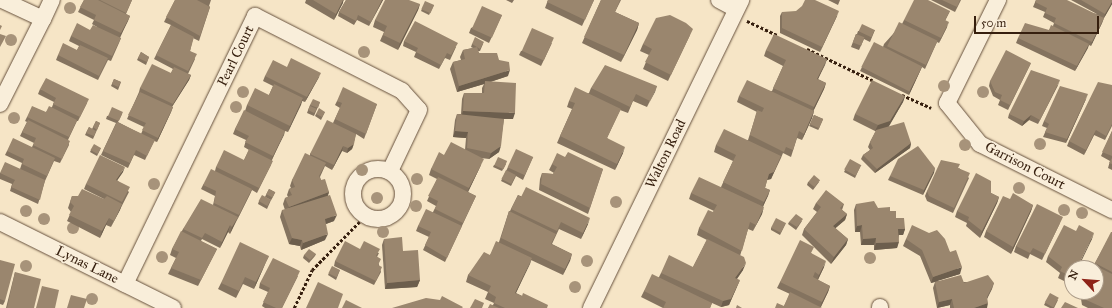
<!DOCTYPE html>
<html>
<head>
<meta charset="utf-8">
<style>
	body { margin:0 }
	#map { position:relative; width:1112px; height:308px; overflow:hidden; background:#f6e5c6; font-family:"IM FELL Great Primer",serif }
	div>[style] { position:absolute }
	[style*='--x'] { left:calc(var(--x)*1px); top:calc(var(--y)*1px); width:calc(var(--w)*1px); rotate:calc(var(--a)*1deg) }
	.path>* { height:2.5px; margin-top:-1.25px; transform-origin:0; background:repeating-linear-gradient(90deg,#361f0e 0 3px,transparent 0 5px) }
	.roads { filter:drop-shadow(0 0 1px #66503c) drop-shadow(0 0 1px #66503c) }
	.minor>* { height:16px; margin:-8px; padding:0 8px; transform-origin:8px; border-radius:8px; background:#f9eeda }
	.minor>.ring { margin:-8px; padding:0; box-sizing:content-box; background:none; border:16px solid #f9eeda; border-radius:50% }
	.trees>* { width:12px; height:12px; margin:-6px; border-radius:50%; background:#a7937a }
	.wall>* { inset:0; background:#84735f; transform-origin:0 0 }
	.shaded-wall>* { inset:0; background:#6c5e4d }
	.building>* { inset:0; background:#9a866e; transform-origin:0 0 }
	span { translate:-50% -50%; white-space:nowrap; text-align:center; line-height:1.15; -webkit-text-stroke:3.5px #f9eeda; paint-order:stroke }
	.street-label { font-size:14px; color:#361f0e }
	.north { position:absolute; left:1064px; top:260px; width:40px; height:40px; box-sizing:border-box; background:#f9eeda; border:1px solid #ab9b88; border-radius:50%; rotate:296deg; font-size:11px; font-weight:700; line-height:16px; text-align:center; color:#361f0e }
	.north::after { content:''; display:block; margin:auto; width:14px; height:18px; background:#8f2418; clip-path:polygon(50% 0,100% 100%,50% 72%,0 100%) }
	.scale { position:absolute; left:974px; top:16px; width:125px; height:18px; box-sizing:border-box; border:2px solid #361f0e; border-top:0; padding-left:5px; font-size:12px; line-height:14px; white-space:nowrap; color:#361f0e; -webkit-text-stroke:3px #f9eeda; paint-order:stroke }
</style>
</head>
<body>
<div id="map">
	<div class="path">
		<i style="--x:747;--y:21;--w:33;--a:25"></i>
		<i style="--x:807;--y:49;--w:74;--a:25.5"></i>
		<i style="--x:902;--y:95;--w:32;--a:24"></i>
		<i style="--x:294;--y:308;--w:42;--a:-64.7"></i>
		<i style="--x:312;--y:270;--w:76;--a:-45.5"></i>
	</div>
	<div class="roads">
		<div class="minor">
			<i style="--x:719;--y:0;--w:19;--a:28"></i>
			<i style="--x:998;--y:0;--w:115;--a:116.3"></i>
			<i style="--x:947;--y:103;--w:53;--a:51.2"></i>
			<i style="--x:980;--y:144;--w:148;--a:26.6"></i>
			<i style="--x:43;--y:19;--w:21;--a:-65"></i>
			<i style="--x:0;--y:104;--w:95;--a:-63.2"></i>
			<i style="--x:43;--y:19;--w:45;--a:-155.1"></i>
			<i class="ring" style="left:353px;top:169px;width:34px;height:34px"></i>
			<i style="--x:0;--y:222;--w:193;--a:26.4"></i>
			<i style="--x:125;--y:284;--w:298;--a:-64.1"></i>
			<i style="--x:255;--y:16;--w:165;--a:27"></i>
			<i style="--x:402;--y:91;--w:25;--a:48"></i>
			<i style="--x:419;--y:110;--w:68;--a:115.4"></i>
			<i style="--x:591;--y:308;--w:343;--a:-64"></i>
			<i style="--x:880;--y:308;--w:1;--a:-90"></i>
		</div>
	</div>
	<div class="trees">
		<i style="left:70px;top:8px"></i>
		<i style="left:11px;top:40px"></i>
		<i style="left:364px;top:52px"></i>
		<i style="left:944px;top:86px"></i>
		<i style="left:243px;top:92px"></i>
		<i style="left:983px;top:92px"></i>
		<i style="left:236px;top:107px"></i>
		<i style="left:14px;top:118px"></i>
		<i style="left:1040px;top:144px"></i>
		<i style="left:965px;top:145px"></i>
		<i style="left:362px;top:170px"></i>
		<i style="left:417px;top:179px"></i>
		<i style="left:154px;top:184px"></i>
		<i style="left:1019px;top:188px"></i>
		<i style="left:377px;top:198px"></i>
		<i style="left:616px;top:202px"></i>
		<i style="left:416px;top:206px"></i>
		<i style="left:1064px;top:210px"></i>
		<i style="left:26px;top:211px"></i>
		<i style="left:1082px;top:213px"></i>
		<i style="left:44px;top:219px"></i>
		<i style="left:73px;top:228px"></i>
		<i style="left:383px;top:232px"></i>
		<i style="left:162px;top:257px"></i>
		<i style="left:870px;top:258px"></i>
		<i style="left:587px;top:261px"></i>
		<i style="left:26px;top:266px"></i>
		<i style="left:575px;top:287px"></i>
		<i style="left:92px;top:299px"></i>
	</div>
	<div class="wall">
		<i style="clip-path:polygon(84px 0,132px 0,126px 14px,130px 16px,120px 38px,121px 38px,119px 43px,111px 61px,108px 60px,98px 80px,56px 60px,58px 55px,77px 50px,79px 46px,69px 41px,71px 36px,90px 30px,97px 27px,92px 24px,94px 20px,78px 12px)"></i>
		<i style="clip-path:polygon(175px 0,211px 0,209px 6px,210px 7px,199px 41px,193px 38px,190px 51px,195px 59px,188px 74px,191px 75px,189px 80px,172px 107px,173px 107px,171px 112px,157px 142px,154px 141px,145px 160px,134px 155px,128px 168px,101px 155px,116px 123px,106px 119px,107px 116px,122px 114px,118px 122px,141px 134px,144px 127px,127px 119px,139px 92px,140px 88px,171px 73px,173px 69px,154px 59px,171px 25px,164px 22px)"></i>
		<i style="clip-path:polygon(306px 0,344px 0,334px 20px,305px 3px)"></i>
		<i style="clip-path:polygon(346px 0,383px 0,369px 26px,357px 20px,354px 25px,338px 16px,339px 12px)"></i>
		<i style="clip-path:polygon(506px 0,514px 0,512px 3px)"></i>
		<i style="clip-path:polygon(548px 0,594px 0,582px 26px,545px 8px)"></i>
		<i style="clip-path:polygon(601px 0,621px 0,615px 12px,639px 23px,637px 30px,621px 62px,582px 43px)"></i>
		<i style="clip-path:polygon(828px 0,840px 0,838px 5px)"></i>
		<i style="clip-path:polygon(931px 0,961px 0,955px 12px)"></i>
		<i style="clip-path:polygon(1036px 0,1097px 14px,1071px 0,1112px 0,1112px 4px,1104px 18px,1102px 23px,1091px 46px,1089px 45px,1075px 71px,1016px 43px,1018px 38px,1049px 30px,1053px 26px,1054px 23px,1043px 17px,1045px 12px,1033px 7px)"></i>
		<i style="clip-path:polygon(420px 4px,418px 10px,398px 50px,380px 41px,384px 32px,373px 27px,375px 20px)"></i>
		<i style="clip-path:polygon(434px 5px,429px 15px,421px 11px,422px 9px)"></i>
		<i style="clip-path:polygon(950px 11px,945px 21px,947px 27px,939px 43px,937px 42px,925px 69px,922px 67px,909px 95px,860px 71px,862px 67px,883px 47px,884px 44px,902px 24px,904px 20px)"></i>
		<i style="clip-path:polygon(782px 12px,837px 16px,820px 52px,780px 33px,780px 16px)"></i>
		<i style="clip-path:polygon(502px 15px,489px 43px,469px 33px,471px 28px)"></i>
		<i style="clip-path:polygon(875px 30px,870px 42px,864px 39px,859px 50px,851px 47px,856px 34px,857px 34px,858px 31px)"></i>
		<i style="clip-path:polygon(690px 35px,668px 81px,643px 69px,649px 55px,640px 51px,643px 44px)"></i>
		<i style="clip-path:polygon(404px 41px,456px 47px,450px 60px,445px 58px,439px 69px,414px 57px,416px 52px,403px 46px)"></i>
		<i style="clip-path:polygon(552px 43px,541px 66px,519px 55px,521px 51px)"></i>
		<i style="clip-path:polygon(472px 44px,483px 44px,480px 51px,478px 51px,479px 53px,499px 60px,508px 76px,490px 82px,513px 119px,504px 119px,499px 152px,489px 159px,481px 158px,481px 165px,468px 192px,476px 196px,445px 262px,423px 250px,429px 237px,416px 231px,418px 226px,433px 212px,436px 206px,427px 201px,437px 179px,429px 175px,431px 169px,444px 155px,465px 150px,466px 138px,453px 137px,455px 120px,457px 114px,461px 114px,462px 99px,464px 93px,482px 93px,482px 88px,484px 84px,457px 92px,450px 69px,453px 62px,461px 60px,460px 57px,463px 50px,473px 48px,471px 47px)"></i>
		<i style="clip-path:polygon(766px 50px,827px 59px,818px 79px,826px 83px,824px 89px,813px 111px,814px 111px,812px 118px,802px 140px,797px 138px,791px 157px,783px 153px,781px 158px,771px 179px,767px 180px,765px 188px,770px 190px,763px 207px,762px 214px,753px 231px,748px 229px,740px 256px,743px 270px,737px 279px,737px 286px,729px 305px,721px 307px,712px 303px,710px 308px,663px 308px,641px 297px,644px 291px,659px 277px,661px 273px,693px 267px,707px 240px,697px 235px,699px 228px,714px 211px,689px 199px,691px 193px,721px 187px,733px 161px,714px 152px,716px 145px,748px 140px,757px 112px,737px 102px,739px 96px,772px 91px,783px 66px,764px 56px)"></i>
		<i style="clip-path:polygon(141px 52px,149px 57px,146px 65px,137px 60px)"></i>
		<i style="clip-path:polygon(1031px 63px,1008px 110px,998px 105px,1000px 100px,993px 96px,989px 86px,990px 81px)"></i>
		<i style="clip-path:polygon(287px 67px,319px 77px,305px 102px,302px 101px,288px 132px,285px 131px,272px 160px,271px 165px,257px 193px,252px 190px,230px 234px,228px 232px,220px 248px,202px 239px,201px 241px,217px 249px,214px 255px,198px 286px,168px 274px,176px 258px,170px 255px,172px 249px,183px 229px,213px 205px,215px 196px,201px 189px,203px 185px,215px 171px,216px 167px,244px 160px,249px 150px,244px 147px,246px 140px,233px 134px,235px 129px,245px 111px,247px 105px,269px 95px,273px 86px,263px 81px,265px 76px)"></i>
		<i style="clip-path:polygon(114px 79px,121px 82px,118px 90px,111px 86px)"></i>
		<i style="clip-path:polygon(1058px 85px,1038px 124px,1029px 120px,1022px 126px,1008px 118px,1009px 114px)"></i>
		<i style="clip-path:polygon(1112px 85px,1112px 126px,1105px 140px,1094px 135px,1084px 155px,1067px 146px,1069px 141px)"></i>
		<i style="clip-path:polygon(657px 86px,647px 107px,633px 101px,628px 113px,620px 110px,607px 138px,623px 153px,615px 170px,557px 143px,560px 136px,572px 109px,567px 107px,569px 101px,589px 93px,591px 88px)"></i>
		<i style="clip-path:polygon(40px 89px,87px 103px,78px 121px,77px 121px,68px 140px,69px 145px,60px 163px,54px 161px,45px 181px,38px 204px,10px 191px,12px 184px,0 179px,0 173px,20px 169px,22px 163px,5px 155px,7px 151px,32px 147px,34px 143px,20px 136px,27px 122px,25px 121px,27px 117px,46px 112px,52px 107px,54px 102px,38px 94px)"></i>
		<i style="clip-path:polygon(905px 96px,903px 102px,888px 127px,911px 143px,910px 148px,875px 173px,861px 159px,863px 155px,870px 150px,868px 147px,870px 142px,876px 131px,875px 131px,853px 120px,855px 114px)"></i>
		<i style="clip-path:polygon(1086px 99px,1066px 143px,1043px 137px,1047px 128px,1042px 126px,1044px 121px)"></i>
		<i style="clip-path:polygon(337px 101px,377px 104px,364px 139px,356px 134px,352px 149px,347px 153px,342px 151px,332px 170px,325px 166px,320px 177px,321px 180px,329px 192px,328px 195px,334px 221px,326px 224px,325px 240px,301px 250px,300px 246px,289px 244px,280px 217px,282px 210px,285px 210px,283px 204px,285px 198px,288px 197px,287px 195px,289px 189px,291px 188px,290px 186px,292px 180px,310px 156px,310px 154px,333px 123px,340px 108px,335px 105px)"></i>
		<i style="clip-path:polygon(320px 102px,314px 116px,307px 113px,310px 105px)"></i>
		<i style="clip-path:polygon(325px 112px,321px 120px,315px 116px,316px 114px)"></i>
		<i style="left:814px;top:115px;width:10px;height:12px;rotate:24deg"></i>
		<i style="clip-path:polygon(96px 121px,100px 123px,93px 139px,85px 135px,89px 127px,92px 129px)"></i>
		<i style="clip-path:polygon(1112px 131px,1112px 170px,1108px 168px,1110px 161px,1101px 156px)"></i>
		<i style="clip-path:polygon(101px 148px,97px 156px,90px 152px,91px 150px)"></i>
		<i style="clip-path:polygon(533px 157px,523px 180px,516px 176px,511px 186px,501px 181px,508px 167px)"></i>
		<i style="clip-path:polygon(565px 157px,603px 169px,588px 214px,539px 190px,540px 179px,542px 173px,553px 174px,554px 173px,549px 170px,552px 164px)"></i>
		<i style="clip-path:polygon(506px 164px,502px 171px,493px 167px,494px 165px)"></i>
		<i style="clip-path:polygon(860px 167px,855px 178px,844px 172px,845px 170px)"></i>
		<i style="clip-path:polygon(935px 168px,923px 195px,888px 180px,890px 176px)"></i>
		<i style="clip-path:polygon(959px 168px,969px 178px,953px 213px,927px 201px,925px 196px,927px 191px)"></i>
		<i style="clip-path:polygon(123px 172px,117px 180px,129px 192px,111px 227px,106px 225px,100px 238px,67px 221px,71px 212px,68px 208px,72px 196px,104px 199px,84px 189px,86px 184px)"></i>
		<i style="clip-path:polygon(808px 182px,819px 182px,813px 190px,807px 185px)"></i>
		<i style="left:269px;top:189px;width:7px;height:9px;rotate:27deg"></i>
		<i style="clip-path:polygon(991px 193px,999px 197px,997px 203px,980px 238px,966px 226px,967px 223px,955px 217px,957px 211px)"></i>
		<i style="clip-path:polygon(518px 195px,588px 224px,581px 239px,559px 229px,552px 244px,572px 254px,563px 275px,531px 260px,516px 293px,547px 308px,488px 308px,493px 305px,494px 303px,485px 299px,488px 292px,466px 282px,468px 275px,490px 255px,499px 242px,509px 211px,510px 211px)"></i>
		<i style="clip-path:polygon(1010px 199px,1033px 205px,1031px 211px,1011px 254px,984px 237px,986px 231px)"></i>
		<i style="clip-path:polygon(271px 200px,267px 209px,258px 204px,259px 201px)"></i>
		<i style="clip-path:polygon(816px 203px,844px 204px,842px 210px,847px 214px,845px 220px,835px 228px,848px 239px,846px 245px,831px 264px,802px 235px,804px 229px,817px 212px,813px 209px)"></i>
		<i style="clip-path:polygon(856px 204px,878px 208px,890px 211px,905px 229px,903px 235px,899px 235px,897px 248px,874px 250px,874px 245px,861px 245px,860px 232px,855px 232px,854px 210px)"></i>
		<i style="clip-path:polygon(802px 221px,796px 230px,788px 224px,789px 222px)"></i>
		<i style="clip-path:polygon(786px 223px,780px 235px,771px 230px,771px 228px)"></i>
		<i style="clip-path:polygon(1060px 223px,1042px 260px,1030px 254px,1028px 259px,1014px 252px,1016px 246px)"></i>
		<i style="clip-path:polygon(1112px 232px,1112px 308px,1088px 308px,1082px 305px,1081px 299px,1083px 292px,1096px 268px,1094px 268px,1095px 263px)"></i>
		<i style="clip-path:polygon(929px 233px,950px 252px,960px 274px,936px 281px,994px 283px,987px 298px,987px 308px,950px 308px,950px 305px,937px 308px,933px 288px,935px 282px,931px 283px,920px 256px,903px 246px,906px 239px)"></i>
		<i style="clip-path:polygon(384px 239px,403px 251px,420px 280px,417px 287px,385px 289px,382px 245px)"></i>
		<i style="clip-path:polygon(1092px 239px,1072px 268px,1072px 280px,1070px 284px,1058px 278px,1060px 273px,1046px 262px,1048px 256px)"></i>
		<i style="clip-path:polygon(360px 249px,379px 253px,377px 257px,379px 265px,381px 272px,374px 285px,334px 266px,335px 261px)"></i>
		<i style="clip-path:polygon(811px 253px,824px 267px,818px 280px,830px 286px,828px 292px,821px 307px,784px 306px,790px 294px,777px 288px,780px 282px)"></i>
		<i style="clip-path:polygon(316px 254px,315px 256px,309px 263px,303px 258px,304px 255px)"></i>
		<i style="clip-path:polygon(269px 256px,266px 262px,254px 289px,243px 284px,236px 298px,218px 289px,221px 283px)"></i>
		<i style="clip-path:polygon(0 260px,5px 301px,3px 305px,0 304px)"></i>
		<i style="clip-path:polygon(340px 270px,336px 280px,328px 275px,329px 273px)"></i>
		<i style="clip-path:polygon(15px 272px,34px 308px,6px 308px)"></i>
		<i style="clip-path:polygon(298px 276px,282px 308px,265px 308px,262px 306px,268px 292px,259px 288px,260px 283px)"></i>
		<i style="clip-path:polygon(1058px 300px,1054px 308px,1050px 308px,1044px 305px,1045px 303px)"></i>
	</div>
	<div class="shaded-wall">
		<i style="clip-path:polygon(343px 0,343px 3px,334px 20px,336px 14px)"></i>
		<i style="clip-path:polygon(382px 0,383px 0,369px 26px)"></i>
		<i style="clip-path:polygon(1112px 2px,1112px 4px,1104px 18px,1105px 14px)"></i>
		<i style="clip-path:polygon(420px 4px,418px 10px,398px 50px,400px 43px)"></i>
		<i style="clip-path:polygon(839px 11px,837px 16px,820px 52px,822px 47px)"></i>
		<i style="clip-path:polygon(130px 16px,128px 21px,119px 38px,121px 33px)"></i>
		<i style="clip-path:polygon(1104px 18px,1102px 23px,1091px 46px,1092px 42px)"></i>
		<i style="clip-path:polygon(949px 22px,947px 27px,939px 43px,941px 38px)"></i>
		<i style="clip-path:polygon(639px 23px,637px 30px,621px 62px,624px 55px)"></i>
		<i style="clip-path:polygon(1089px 44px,1088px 48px,1075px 71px,1077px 66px)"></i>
		<i style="clip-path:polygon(827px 59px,825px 65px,815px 85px,817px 79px)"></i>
		<i style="clip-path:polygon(922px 66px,920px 71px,909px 95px,910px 90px)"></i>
		<i style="clip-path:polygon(510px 70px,508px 76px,484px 84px,485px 81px,484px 84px,457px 92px,459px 86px)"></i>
		<i style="clip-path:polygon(321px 73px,319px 77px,305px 102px,307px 97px)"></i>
		<i style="clip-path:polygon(191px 75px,189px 80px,171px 108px,173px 104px)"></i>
		<i style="clip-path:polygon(1060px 80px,1058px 85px,1038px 124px)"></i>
		<i style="clip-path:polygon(826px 83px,824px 89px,812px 114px,814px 107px)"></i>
		<i style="clip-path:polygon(657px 86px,655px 92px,647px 107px,650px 101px)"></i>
		<i style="clip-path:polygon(1088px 94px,1086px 99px,1066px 143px,1067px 139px)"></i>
		<i style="clip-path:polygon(905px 96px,903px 102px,888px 128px,875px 131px,878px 125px)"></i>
		<i style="clip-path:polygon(303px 98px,301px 105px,288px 132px,290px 126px)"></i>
		<i style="clip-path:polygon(173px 107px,171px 112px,157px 142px,158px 138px)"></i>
		<i style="clip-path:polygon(463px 111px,515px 113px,513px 119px,461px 118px)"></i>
		<i style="clip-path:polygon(814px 111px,812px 118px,802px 140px,804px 134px)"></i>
		<i style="clip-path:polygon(1031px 115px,1029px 120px,1022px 126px,1024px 121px)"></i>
		<i style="clip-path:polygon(1096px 130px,1094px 135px,1084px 155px,1086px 150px)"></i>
		<i style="clip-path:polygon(285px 131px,284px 135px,271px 161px,273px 156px)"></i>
		<i style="clip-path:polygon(455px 131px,468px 132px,466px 138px,453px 137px)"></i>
		<i style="clip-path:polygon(911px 143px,910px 148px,875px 173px,877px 169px)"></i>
		<i style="clip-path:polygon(354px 144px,352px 149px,347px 153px,348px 148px)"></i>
		<i style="clip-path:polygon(343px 146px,342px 151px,332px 170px,334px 165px)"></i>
		<i style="clip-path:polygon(501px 146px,499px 152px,489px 159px,491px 153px)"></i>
		<i style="clip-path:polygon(625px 147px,623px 153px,615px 170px,617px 164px)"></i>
		<i style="clip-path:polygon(781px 156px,771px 179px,766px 180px,769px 174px)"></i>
		<i style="clip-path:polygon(484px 159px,481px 165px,467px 194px,469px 188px)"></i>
		<i style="clip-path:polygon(125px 167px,123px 172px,114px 185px,116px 180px)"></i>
		<i style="clip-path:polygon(935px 168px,934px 173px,923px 195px,924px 190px)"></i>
		<i style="clip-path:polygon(252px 189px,250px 194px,237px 220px,239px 215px)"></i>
		<i style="clip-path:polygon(770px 190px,768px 196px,762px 208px,764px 202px)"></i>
		<i style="clip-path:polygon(329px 192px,327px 198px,286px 213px,289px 207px)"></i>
		<i style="clip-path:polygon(999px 197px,997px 203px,980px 238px,982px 231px)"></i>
		<i style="clip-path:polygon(122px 204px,120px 210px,111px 227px,114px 221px)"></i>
		<i style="clip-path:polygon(1033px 205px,1031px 211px,1011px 254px,1013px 247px)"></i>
		<i style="clip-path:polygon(764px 207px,762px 214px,753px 231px,756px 225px)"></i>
		<i style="clip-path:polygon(847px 214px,845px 220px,830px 233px,833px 226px)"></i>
		<i style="clip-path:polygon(337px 215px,334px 221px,323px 225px,325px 219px)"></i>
		<i style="clip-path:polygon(238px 217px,235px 223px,230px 234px,232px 227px)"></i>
		<i style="clip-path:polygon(109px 218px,106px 225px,100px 238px,102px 231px)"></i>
		<i style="clip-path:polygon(590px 218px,588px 224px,581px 239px,583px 233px)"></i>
		<i style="clip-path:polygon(230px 225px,228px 232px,220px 248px,222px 242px)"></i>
		<i style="clip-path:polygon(862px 225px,860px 232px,855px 232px,857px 226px)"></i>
		<i style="clip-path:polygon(898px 229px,905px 229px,903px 235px,896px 235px)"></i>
		<i style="clip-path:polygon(1094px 233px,1092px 239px,1078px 268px,1077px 268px)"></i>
		<i style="clip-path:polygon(328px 234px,325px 240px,301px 250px,303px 243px)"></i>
		<i style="clip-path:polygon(292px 238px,302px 240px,300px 246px,289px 244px)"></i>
		<i style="clip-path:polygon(876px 238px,874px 245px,861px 245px,863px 239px)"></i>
		<i style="clip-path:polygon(848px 239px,846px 245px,831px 264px,834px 257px)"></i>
		<i style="clip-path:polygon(899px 242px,897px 248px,874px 250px,876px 243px)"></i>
		<i style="clip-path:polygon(572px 254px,570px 261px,563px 275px,565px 269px)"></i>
		<i style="clip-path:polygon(269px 256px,266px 262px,254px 289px,256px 282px)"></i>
		<i style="clip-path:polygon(532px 258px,530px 264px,513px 299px,515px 293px)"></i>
		<i style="clip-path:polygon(826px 261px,824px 267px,817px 281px,819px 275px)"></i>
		<i style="clip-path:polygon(746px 263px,743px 270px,733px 284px,735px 278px)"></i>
		<i style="clip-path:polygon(962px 267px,960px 274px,931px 283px,933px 277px)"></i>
		<i style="clip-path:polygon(420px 280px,417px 287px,385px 289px,387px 283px)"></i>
		<i style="clip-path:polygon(740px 280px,729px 305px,721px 307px,723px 301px)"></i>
		<i style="clip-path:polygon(994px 283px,992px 289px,985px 303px,987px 297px)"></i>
		<i style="clip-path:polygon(830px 286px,828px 292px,820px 308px,822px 302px)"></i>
		<i style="clip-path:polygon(952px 299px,950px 305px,937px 308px,939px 302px)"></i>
		<i style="clip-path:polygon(988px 303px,987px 308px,974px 308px)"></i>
	</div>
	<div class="building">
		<i style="clip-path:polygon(84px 0,98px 0,130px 16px,121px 33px,94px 20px,96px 15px,80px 7px)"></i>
		<i style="clip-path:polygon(100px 0,132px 0,126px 13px)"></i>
		<i style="clip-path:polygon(175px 0,197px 0,210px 7px,200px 36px,166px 17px)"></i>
		<i style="clip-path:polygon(313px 0,343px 0,336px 14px)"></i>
		<i style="clip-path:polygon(346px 0,382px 0,371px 22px,358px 15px,356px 21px,339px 12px)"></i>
		<i style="clip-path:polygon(385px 0,409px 0,420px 4px,400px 43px,383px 35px,387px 26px,375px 20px)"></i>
		<i style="clip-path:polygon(548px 0,594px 0,585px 20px,547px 2px)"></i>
		<i style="clip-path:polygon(601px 0,620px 0,615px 12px,639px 23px,624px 55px,584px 37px)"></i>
		<i style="clip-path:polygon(805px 0,815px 0,839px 11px,822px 47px,782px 28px,782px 12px,796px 11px,802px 6px)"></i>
		<i style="clip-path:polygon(914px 0,928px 0,950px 11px,945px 20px,949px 22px,941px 38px,904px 20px)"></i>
		<i style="clip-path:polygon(942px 0,960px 0,957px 7px)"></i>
		<i style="clip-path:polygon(1036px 0,1067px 0,1104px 18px,1092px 42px,1054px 23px,1056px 18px,1045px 13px,1047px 8px,1035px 2px)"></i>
		<i style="clip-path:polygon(1081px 0,1112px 0,1112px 2px,1105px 14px)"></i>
		<i style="left:425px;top:1px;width:10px;height:9px;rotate:24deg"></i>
		<i style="left:482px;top:6px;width:22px;height:25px;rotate:24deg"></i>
		<i style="clip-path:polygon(670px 15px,686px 23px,693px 29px,671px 75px,645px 62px,652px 49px,643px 44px,656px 18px)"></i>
		<i style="clip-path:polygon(415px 21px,458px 43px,451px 55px,447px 53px,441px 65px,416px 52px,418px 48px,404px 41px)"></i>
		<i style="left:899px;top:22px;width:43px;height:27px;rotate:26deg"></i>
		<i style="clip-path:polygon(77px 23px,90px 30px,93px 25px,121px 38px,112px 56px,71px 36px)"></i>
		<i style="clip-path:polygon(1025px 23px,1049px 30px,1051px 25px,1089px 44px,1077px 66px,1018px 38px)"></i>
		<i style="left:862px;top:24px;width:14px;height:8px;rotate:25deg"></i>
		<i style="clip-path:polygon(0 25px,2px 26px,0 30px)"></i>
		<i style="clip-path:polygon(171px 25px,194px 37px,190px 51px,197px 54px,188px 71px,156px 55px)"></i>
		<i style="left:532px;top:28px;width:24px;height:25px;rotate:24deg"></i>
		<i style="clip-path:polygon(0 34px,6px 36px,0 47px)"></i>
		<i style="clip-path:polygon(774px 34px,827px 59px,817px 79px,826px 83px,814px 107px,773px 88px,786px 60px,766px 50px)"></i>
		<i style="left:856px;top:34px;width:9px;height:9px;rotate:21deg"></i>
		<i style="clip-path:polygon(475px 37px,484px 42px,480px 49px,472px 44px)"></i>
		<i style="left:874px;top:42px;width:54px;height:28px;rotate:27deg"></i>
		<i style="clip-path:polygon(63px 43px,77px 50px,80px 45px,108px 58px,99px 76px,58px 55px)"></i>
		<i style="clip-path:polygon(477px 47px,479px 53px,497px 53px,499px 60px,509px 62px,510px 70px,459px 86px,453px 62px,465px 59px,463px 50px)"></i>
		<i style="clip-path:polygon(1006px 50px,1031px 63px,1010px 105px,1000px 100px,1002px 95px,995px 92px,990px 81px)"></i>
		<i style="clip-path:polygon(141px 52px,149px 57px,147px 62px,138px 58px)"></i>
		<i style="clip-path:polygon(291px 58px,321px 73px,307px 97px,265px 76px,273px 60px,287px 67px)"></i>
		<i style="clip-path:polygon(152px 64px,171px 73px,174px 67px,191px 75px,173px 104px,140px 88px)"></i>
		<i style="clip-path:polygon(605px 65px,657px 86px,650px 101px,636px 94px,630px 107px,591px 88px)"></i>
		<i style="clip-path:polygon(1031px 70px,1060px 80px,1040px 120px,1031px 115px,1024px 121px,1009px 114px)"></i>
		<i style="clip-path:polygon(46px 78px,89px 99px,80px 117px,53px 104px,56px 98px,40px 89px)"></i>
		<i style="clip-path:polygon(114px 79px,121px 82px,118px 87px,112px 84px)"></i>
		<i style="clip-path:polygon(747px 80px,814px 111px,804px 134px,799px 131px,793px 150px,786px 147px,784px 152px,750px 135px,757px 110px,762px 112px,764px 108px,739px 96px)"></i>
		<i style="clip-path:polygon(872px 80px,905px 96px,890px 121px,878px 125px,855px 114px)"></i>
		<i style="clip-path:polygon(485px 81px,516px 83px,515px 113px,463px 111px,464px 93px,484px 93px)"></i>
		<i style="clip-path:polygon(1098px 82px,1112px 85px,1112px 124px,1106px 136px,1096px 130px,1086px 150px,1069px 141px)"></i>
		<i style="clip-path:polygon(274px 84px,303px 98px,290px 126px,247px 105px,255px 88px,269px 95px)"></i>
		<i style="clip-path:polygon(1060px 86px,1088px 94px,1067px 139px,1045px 132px,1049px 124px,1044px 121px)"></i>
		<i style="clip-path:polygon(343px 87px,377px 104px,366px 134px,335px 119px,342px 103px,337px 101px)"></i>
		<i style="clip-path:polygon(575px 87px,621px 109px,607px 138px,625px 147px,617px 164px,560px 136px,575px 103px,569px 101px)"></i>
		<i style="clip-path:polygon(140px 92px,173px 107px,158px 138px,142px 130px,146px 123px,128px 115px)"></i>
		<i style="clip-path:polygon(313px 99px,320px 102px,318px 108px,310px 105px)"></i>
		<i style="clip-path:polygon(32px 106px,46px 112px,49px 106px,77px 120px,69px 137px,27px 117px)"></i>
		<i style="clip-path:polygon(310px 106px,317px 109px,314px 113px,308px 110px)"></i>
		<i style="left:112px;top:107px;width:12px;height:10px;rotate:24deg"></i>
		<i style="clip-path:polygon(319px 108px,325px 112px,322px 117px,316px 114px)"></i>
		<i style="clip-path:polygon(244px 110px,285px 131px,273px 156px,245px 142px,249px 136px,235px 129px)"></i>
		<i style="clip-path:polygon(457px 114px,504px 119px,501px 146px,491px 153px,467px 148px,468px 132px,455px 131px)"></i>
		<i style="left:814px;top:115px;width:10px;height:10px;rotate:24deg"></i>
		<i style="clip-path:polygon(28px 120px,70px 141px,62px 159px,33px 145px,36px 138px,22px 132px)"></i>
		<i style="clip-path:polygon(327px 120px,356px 134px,354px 144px,348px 148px,343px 146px,334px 165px,310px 154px)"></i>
		<i style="clip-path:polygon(96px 121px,100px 123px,97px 130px,93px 127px)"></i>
		<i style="clip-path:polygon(117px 122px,155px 140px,147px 156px,136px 150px,130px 163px,103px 151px)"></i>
		<i style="clip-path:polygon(904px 122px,911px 143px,877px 169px,863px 155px,873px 148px,870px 142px,876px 130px)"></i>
		<i style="clip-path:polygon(89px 127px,96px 131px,94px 136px,86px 133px)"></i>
		<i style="clip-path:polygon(724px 129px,781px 156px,774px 172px,769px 174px,765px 188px,770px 190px,764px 202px,723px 182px,736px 155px,716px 145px)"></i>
		<i style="clip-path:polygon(1112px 131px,1112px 156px,1102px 152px)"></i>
		<i style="clip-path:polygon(13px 138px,55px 158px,47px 176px,22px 164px,24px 159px,7px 151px)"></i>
		<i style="clip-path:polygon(451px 142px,484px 159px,469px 188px,431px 169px,439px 152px,444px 155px)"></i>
		<i style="left:94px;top:144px;width:8px;height:7px;rotate:30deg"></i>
		<i style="clip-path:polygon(918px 146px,935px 168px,924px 190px,890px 176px,898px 159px)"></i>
		<i style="clip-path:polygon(249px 149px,273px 161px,259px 188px,216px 167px,224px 150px,244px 160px)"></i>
		<i style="left:516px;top:149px;width:19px;height:20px;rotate:25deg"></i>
		<i style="clip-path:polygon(568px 152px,603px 169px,590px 208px,541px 184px,542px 173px,553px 174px,557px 167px,552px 164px,557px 153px,565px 157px)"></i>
		<i style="clip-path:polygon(305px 153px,326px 163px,319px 176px,321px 180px,325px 179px,329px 192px,289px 207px,285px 198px,292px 195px,289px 189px,295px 187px,292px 180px)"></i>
		<i style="clip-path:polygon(100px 155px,125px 167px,116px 180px,130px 187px,122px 202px,86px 184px)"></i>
		<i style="left:498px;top:157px;width:10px;height:9px;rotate:24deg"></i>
		<i style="clip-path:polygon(1112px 158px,1112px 164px,1109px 163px)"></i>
		<i style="left:850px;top:159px;width:13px;height:12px;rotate:29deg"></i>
		<i style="clip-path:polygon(941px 160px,960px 164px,958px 168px,970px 173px,954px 208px,929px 196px,927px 191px)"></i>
		<i style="clip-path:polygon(5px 162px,45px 180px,40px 200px,11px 187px,15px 180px,0 173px)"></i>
		<i style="clip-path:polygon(211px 169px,252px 189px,239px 215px,214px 203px,216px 191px,203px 185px)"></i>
		<i style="left:506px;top:170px;width:11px;height:10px;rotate:27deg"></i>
		<i style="clip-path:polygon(976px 173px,991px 181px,991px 193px,999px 197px,982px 231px,968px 220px,969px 217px,957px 211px)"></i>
		<i style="left:814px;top:175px;width:8px;height:9px;rotate:40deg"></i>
		<i style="clip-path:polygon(438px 177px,476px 196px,463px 223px,435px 209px,438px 201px,428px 196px)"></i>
		<i style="clip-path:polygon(699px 177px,764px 207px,756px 225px,750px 222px,742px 251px,699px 228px,708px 210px,713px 212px,717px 205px,691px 193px)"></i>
		<i style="clip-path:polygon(526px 187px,590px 218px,583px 233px,561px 222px,557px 231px,511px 209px,518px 195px,521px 197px)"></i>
		<i style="clip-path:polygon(82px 189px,104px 199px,107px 196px,122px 204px,114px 221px,109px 218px,102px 231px,69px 215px,74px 206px,70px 202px,72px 196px,78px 196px)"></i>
		<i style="left:269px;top:189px;width:7px;height:6px;rotate:27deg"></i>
		<i style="clip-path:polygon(826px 190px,844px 204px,840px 208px,847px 214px,833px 226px,848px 239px,834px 257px,804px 229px,821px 207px,816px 203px)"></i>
		<i style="clip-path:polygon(1013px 193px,1033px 205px,1013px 247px,986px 231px,1003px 196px,1010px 199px)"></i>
		<i style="left:262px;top:195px;width:10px;height:7px;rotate:29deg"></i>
		<i style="clip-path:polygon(330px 195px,337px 215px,325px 219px,328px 234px,303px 243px,302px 240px,292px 238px,282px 210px)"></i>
		<i style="clip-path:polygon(201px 199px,238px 217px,232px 227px,230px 225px,222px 242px,205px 233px,202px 238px,183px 229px)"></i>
		<i style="clip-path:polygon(874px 201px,878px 208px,890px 207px,890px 211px,896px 211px,896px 218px,904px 218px,905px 229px,898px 229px,899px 242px,876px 243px,876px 238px,863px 239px,862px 225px,857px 226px,856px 204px)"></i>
		<i style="clip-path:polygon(1037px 204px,1063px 217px,1045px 254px,1033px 248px,1030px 253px,1016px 246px)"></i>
		<i style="clip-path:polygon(426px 209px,462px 226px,447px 258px,425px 245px,431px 232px,418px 226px)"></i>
		<i style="clip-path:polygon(509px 211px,556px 234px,551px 244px,572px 254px,565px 269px,501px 238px)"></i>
		<i style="clip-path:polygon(796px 214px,803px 219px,797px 227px,789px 222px)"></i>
		<i style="left:776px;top:218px;width:11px;height:11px;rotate:27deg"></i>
		<i style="clip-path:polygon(912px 225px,929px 233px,937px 230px,945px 239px,950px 252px,956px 250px,962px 267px,933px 277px,922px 250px,906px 239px)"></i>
		<i style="clip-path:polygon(1064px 225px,1076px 231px,1079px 225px,1094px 233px,1077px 268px,1072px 268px,1072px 277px,1060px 271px,1062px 267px,1048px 256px)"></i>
		<i style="clip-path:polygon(181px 231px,217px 249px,201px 280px,171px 268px,179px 252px,172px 249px)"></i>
		<i style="clip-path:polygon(1111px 232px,1112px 232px,1112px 272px,1095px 263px)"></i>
		<i style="clip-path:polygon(402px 237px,403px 251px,418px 250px,420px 280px,387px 283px,384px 239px)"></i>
		<i style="clip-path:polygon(707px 239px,744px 257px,746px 263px,735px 278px,740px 280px,731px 299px,723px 301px,661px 273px,669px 255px,693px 267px)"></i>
		<i style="clip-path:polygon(800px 240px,814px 247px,811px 253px,826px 261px,819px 275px,815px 272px,813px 277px,830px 286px,822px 302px,780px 282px)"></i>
		<i style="clip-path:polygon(345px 241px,360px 249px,364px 241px,380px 249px,376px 256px,381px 259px,378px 265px,382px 267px,376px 281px,335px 261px)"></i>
		<i style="clip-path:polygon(496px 241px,532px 258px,515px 293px,522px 296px,523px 293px,548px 305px,547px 308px,505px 308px,494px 303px,496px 297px,488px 292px,491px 286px,468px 275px,484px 252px,490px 255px)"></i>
		<i style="clip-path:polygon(240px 242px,269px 256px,256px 282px,245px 277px,239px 291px,221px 283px)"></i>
		<i style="clip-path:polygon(309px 249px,316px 254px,310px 260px,304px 255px)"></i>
		<i style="clip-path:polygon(273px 258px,300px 271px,282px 308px,276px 308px,263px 302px,270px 288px,260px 283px)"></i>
		<i style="clip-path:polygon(0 260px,15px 264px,5px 301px,0 299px)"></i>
		<i style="left:332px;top:266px;width:9px;height:8px;rotate:27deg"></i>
		<i style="clip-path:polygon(1096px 266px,1112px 274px,1112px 308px,1104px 308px,1084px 299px,1083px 293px,1083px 292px,1096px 292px,1096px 268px,1095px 268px)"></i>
		<i style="clip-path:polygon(15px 272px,41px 279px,34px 308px,7px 308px)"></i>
		<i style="clip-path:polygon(652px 274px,712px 303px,710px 308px,663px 308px,666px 302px,644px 291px)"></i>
		<i style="clip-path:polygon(961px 275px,964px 283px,988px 275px,994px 283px,987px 297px,988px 303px,974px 308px,954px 308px,952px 299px,939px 302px,935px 282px)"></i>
		<i style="clip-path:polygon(318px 282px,343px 294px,338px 308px,306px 308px)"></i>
		<i style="clip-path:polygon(42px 286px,59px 290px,55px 308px,36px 308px)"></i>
		<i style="clip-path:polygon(790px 292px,822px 308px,775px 308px,777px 303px,784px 306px)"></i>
		<i style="left:1050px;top:293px;width:10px;height:11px;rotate:29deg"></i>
		<i style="clip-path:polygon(71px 295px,87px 299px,84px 308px,67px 308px)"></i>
		<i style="clip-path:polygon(442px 296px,463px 307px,462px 308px,392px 308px,426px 298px,440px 300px)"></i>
		<i style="clip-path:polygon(475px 299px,484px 303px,482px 308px,470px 308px)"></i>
		<i style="clip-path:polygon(346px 300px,362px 308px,342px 308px)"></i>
		<i style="clip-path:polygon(1065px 302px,1078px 308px,1061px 308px)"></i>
		<i style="clip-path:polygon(490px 304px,499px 308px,488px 308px)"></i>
		<i style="clip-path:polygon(737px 305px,742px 308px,736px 308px)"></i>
	</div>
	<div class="street-label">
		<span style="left:236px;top:56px;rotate:-64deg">Pearl Court</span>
		<span style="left:666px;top:154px;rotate:-64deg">Walton Road</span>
		<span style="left:1025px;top:166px;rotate:27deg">Garrison Court</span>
		<span style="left:87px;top:265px;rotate:26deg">Lynas Lane</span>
	</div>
	<div class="north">N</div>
	<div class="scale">50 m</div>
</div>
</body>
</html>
